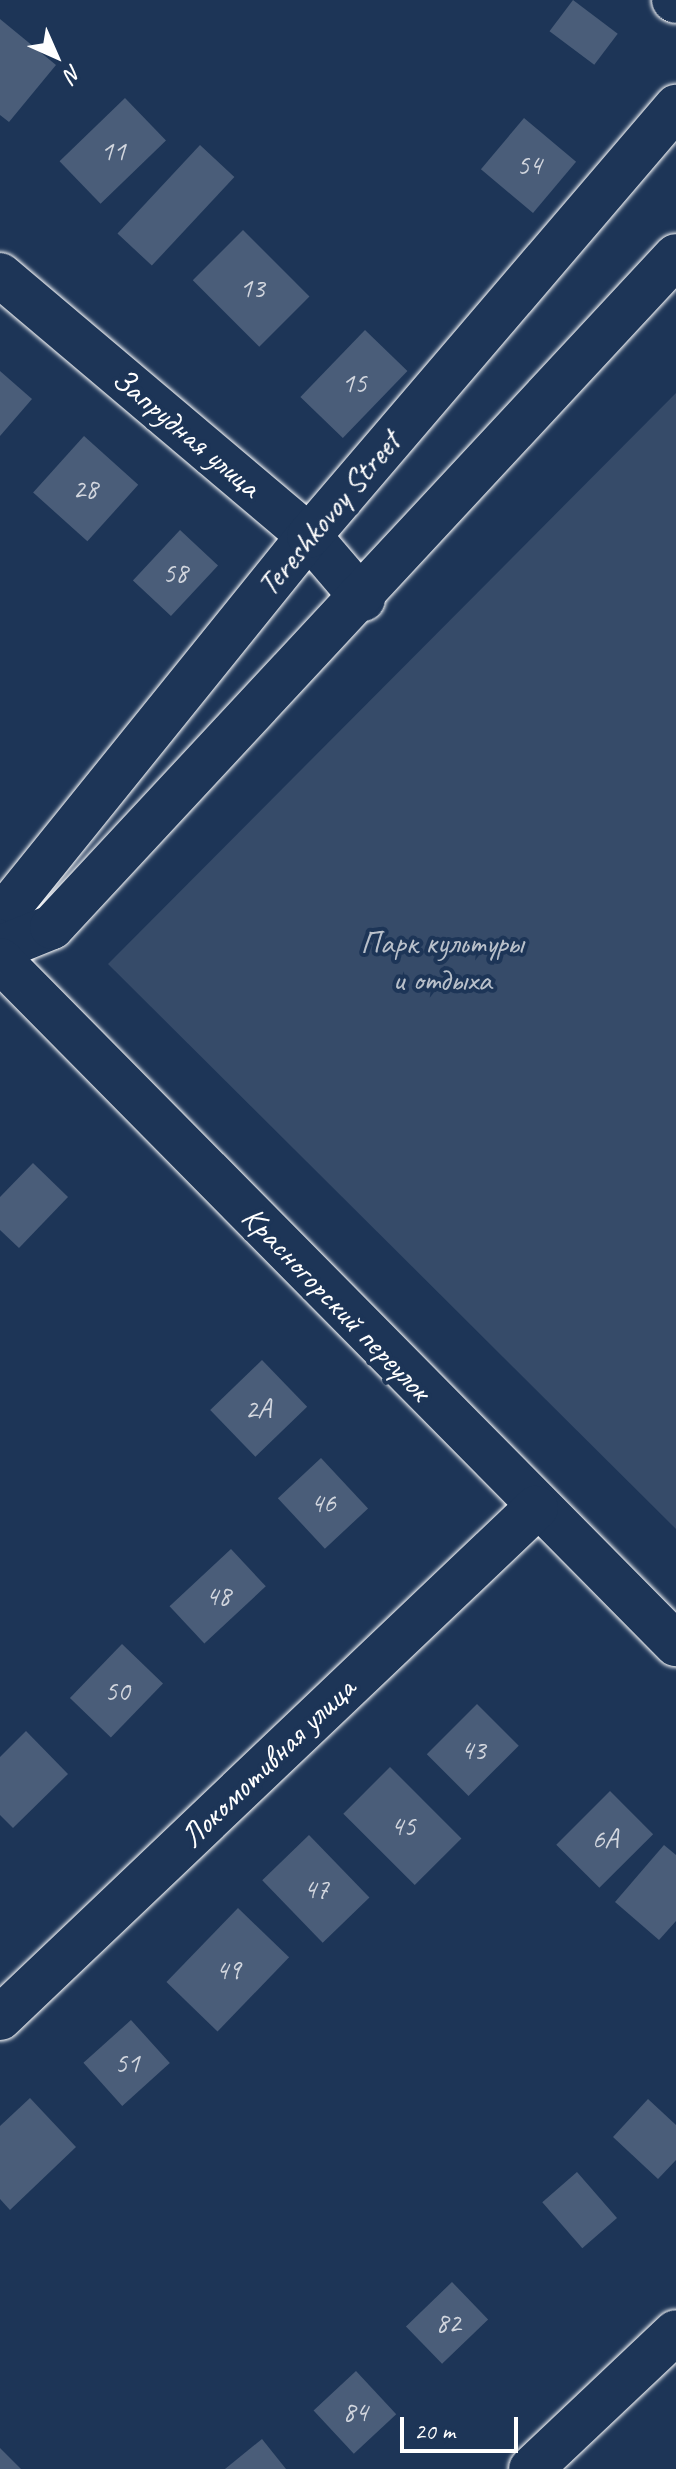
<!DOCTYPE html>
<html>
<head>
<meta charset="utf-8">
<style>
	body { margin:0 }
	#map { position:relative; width:676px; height:2469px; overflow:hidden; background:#1d3557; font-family:Caveat,sans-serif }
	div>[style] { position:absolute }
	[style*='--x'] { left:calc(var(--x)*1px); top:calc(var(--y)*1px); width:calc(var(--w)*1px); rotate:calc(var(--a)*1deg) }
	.green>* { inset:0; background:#364b69 }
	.building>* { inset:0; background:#4a5d79; transform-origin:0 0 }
	.roads { filter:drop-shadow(0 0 2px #fff) drop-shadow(0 0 2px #fff) }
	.minor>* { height:44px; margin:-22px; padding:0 22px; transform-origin:22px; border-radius:22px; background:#1d3557 }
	span { translate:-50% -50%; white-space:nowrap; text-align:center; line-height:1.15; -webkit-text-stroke:8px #1d3557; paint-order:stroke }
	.number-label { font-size:28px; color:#d2d6de }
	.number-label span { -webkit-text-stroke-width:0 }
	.street-label { font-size:32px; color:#fff }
	.park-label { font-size:32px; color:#b9c0ca }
	.north { position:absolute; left:16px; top:16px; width:80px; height:80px; -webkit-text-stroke:6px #1d3557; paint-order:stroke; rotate:135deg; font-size:22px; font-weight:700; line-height:32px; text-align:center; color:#fff }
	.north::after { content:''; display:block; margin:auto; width:28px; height:36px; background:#fff; clip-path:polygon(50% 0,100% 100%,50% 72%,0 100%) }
	.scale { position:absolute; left:400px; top:2417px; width:118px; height:36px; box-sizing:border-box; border:4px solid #fff; border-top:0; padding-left:10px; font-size:24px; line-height:28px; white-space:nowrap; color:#fff; -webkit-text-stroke:6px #1d3557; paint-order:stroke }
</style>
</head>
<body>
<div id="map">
	<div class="green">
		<i style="clip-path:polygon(676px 393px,676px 1529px,108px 964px)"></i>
	</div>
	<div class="building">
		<i style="left:573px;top:0;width:56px;height:39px;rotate:37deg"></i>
		<i style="clip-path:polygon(0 19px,56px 65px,9px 122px,0 115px)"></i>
		<i style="left:125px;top:98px;width:59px;height:91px;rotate:46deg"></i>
		<i style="left:524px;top:118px;width:68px;height:67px;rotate:40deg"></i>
		<i style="left:200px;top:145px;width:47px;height:121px;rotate:43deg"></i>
		<i style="left:243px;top:230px;width:94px;height:71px;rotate:45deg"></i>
		<i style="left:365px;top:330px;width:59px;height:93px;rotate:44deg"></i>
		<i style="clip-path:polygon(0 371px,32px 399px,0 436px)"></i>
		<i style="left:84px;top:436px;width:73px;height:76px;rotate:42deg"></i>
		<i style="left:180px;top:530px;width:52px;height:69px;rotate:43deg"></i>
		<i style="clip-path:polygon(33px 1163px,68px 1197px,19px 1248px,0 1230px,0 1197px)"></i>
		<i style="left:262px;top:1360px;width:65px;height:72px;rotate:46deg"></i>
		<i style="left:321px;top:1458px;width:69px;height:59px;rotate:47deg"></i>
		<i style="left:231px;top:1549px;width:51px;height:84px;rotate:47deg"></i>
		<i style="left:122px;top:1644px;width:57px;height:75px;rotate:44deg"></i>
		<i style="left:477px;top:1704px;width:59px;height:71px;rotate:45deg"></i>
		<i style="clip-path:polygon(26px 1731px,68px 1774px,13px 1828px,0 1815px,0 1757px)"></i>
		<i style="left:390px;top:1767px;width:101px;height:66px;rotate:45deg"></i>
		<i style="left:610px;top:1791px;width:61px;height:76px;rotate:45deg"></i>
		<i style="left:309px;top:1835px;width:87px;height:65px;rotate:46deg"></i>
		<i style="clip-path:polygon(664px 1845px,676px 1855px,676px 1921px,659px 1940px,615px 1902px)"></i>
		<i style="left:238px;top:1908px;width:71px;height:103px;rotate:44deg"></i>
		<i style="left:131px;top:2020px;width:58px;height:64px;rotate:48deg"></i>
		<i style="clip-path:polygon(30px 2098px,76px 2147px,10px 2210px,0 2199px,0 2126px)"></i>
		<i style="clip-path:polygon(648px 2099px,676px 2125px,676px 2160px,658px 2179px,613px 2137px)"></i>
		<i style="left:577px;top:2172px;width:61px;height:46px;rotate:49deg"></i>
		<i style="left:452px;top:2282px;width:52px;height:64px;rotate:46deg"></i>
		<i style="left:356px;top:2371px;width:59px;height:58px;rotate:47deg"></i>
		<i style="clip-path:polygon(262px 2439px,286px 2469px,225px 2469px)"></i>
		<i style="clip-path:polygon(0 2448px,21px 2469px,0 2469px)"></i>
	</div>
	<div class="roads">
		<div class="minor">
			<i style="--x:674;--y:0;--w:2;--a:27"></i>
			<i style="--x:0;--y:275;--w:404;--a:40.2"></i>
			<i style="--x:309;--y:536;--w:83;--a:49.4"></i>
			<i style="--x:0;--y:933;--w:35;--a:-66"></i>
			<i style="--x:14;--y:901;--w:469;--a:-51.1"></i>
			<i style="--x:309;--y:536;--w:565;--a:-49.45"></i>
			<i style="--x:0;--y:948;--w:56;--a:-22"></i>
			<i style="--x:52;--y:927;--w:916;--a:-47.08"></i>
			<i style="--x:0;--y:960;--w:962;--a:45.34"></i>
			<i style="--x:0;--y:2018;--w:740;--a:-43.58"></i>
			<i style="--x:531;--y:2469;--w:199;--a:-43.4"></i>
		</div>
	</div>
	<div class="number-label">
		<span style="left:113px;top:151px">11</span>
		<span style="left:529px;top:165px">54</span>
		<span style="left:252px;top:288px">13</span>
		<span style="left:354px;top:383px">15</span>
		<span style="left:85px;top:489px">28</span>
		<span style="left:175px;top:573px">58</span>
		<span style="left:258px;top:1409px">2А</span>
		<span style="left:323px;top:1503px">46</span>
		<span style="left:218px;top:1596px">48</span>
		<span style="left:117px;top:1691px">50</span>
		<span style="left:473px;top:1750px">43</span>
		<span style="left:403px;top:1826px">45</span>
		<span style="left:605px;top:1839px">6А</span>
		<span style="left:316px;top:1889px">47</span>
		<span style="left:228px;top:1970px">49</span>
		<span style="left:127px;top:2063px">51</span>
		<span style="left:448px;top:2323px">82</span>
		<span style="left:355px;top:2412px">84</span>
	</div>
	<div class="street-label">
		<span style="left:186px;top:433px;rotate:40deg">Запрудная улица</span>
		<span style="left:329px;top:514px;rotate:-50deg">Tereshkovoy Street</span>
		<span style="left:336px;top:1304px;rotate:46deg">Красногорский переулок</span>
		<span style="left:268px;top:1763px;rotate:-44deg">Локомотивная улица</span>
	</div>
	<div class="park-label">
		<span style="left:442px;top:962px">Парк культуры<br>и отдыха</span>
	</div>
	<div class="north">N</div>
	<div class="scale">20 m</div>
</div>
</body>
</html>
